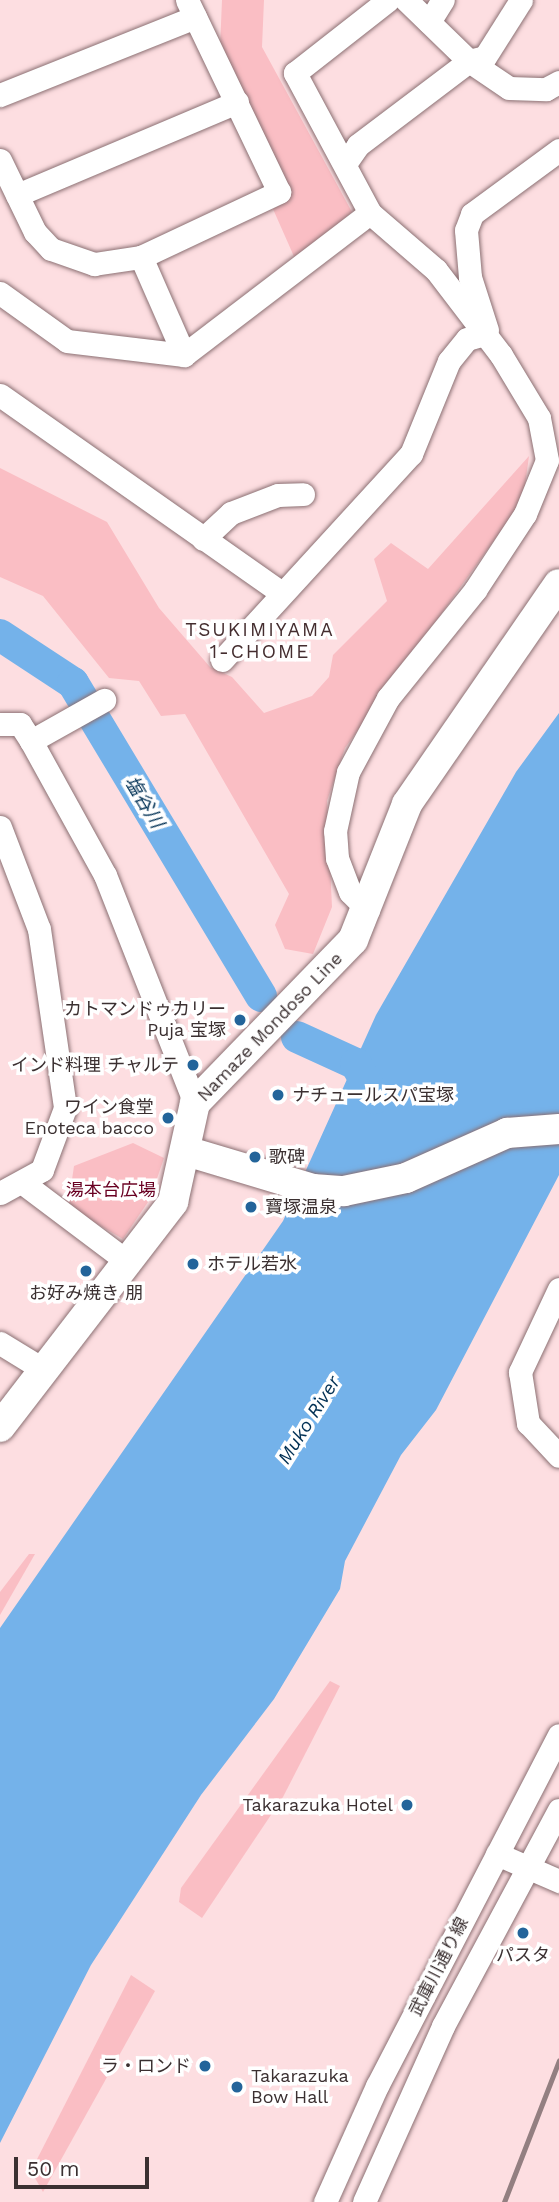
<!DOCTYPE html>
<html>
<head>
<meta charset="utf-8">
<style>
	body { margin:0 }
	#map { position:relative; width:559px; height:2202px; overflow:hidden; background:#fddee1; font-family:"Work Sans","Noto Sans JP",sans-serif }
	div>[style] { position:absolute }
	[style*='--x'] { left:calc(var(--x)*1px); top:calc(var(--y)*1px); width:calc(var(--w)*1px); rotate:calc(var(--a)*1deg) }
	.green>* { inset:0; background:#fabec4 }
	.water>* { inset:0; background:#74b2ea }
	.river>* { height:32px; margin:-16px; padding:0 16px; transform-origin:16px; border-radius:16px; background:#74b2ea }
	.roads { filter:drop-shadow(0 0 2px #8b7073) drop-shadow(0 0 2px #8b7073) }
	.minor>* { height:23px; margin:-11.5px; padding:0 11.5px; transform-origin:11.5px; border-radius:11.5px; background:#fff }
	.major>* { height:30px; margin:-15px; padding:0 15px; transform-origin:15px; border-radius:15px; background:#fff }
	.rail>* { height:5px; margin:-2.5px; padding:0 2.5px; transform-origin:2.5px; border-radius:2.5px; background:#937f81 }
	.dots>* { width:19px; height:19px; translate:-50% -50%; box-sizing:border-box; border:4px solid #fff; border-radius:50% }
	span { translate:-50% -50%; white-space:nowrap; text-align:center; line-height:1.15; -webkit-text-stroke:7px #fff; paint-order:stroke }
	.poi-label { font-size:18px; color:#3b3031 }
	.right { translate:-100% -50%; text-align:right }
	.left { translate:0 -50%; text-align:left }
	.street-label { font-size:18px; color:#3b3031 }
	.park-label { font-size:18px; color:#690022 }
	.neighbourhood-label { font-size:19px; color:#442d2f; letter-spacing:2px }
	.water-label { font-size:19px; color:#003054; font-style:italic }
	.scale { position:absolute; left:14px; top:2157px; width:135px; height:32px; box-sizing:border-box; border:4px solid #3b3031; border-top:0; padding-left:9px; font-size:21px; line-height:24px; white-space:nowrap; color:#3b3031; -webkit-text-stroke:5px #fff; paint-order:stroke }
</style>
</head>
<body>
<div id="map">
	<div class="green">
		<i style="clip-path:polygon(222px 0,264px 0,262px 47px,352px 212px,296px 261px,273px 209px,290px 198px,220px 48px)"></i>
		<i style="clip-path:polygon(529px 456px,523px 500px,345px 748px,327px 801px,332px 907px,313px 954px,285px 949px,275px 925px,289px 894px,185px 714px,161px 716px,139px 681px,109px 678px,43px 596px,0 577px,0 468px,107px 522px,159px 608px,210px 667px,232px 677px,264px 713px,312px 696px,329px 677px,333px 655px,387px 601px,374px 559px,391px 543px,428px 569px)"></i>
		<i style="clip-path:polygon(133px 1143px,164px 1158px,150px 1199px,123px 1239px,68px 1207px,74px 1166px)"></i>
		<i style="clip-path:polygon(29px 1554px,35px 1554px,0 1615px,0 1592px)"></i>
		<i style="clip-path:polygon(330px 1681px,340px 1686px,283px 1797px,202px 1918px,179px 1902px,181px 1888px)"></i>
		<i style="clip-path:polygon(131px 1975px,155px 1991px,43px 2192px,31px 2171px)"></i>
	</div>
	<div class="water">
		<i style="clip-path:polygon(559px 713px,559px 1175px,436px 1410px,401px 1455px,345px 1561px,340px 1589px,274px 1699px,201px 1795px,91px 1965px,0 2143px,0 1628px,283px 1221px,376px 1015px,516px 772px)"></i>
	</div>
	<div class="river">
		<i style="--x:0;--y:635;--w:87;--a:33.3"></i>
		<i style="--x:73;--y:683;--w:365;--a:59"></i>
		<i style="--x:297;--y:1037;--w:65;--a:24.6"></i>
		<i style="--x:356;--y:1064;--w:39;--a:61"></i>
	</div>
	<div class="roads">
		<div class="minor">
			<i style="--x:406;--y:0;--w:88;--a:44.1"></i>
			<i style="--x:469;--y:61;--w:48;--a:34"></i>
			<i style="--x:509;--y:88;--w:37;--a:2"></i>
			<i style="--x:546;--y:89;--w:15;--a:-28"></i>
			<i style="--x:429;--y:22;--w:26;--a:-58"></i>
			<i style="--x:0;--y:95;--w:210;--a:-21.8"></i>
			<i style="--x:0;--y:160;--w:80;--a:64.1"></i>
			<i style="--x:35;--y:232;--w:23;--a:47"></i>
			<i style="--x:51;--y:249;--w:46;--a:19.2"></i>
			<i style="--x:94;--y:264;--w:48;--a:-8.5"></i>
			<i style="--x:141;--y:257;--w:153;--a:-25.2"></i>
			<i style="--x:279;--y:192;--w:213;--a:-115.6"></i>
			<i style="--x:347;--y:161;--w:19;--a:-55"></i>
			<i style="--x:358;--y:145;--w:139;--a:-37.1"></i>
			<i style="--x:469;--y:61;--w:16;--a:-14"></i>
			<i style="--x:485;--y:57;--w:67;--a:-57.7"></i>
			<i style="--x:17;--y:195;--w:239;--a:-22.9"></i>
			<i style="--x:141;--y:257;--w:107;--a:66.3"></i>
			<i style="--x:0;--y:293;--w:82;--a:35.6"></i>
			<i style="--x:67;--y:341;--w:118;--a:6.8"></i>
			<i style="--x:184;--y:355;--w:234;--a:-37.4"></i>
			<i style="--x:487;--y:330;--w:56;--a:-107.8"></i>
			<i style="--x:470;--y:277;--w:47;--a:-94.9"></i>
			<i style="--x:466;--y:230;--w:17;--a:-69"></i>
			<i style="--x:472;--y:214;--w:108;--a:-36.3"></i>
			<i style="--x:0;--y:395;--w:341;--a:35.1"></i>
			<i style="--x:203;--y:539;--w:38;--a:-43"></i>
			<i style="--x:231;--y:513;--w:50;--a:-21"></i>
			<i style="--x:278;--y:495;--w:25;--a:-2"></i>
			<i style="--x:222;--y:660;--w:280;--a:-47.5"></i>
			<i style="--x:411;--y:454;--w:100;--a:-67.8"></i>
			<i style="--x:449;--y:361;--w:28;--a:-51"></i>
			<i style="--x:467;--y:339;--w:15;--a:-16"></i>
			<i style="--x:0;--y:724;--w:20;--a:0"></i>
			<i style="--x:20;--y:724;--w:20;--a:57"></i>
			<i style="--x:31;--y:741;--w:153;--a:61.1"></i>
			<i style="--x:105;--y:875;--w:245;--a:68.5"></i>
			<i style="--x:31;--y:741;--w:84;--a:-29.3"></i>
			<i style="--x:0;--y:827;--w:109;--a:69.1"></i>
			<i style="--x:39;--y:929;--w:181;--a:81.7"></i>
			<i style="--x:65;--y:1108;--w:66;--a:110.4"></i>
			<i style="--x:42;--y:1170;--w:48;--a:151.3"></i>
			<i style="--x:368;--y:910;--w:25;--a:-135"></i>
			<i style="--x:350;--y:892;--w:36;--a:-111"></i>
			<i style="--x:337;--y:858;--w:27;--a:-94"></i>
			<i style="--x:335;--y:831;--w:60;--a:-77.6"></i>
			<i style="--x:348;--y:772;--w:84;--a:-61.6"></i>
			<i style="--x:388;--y:698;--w:139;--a:-51.1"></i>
			<i style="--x:475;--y:590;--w:91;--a:-56.7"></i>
			<i style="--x:525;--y:514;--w:58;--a:-67.8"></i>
			<i style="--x:547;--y:460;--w:43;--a:-100.8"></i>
			<i style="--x:539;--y:418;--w:74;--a:-121.1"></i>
			<i style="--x:501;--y:355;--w:107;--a:-127.4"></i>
			<i style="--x:436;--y:270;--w:87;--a:-139.2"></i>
			<i style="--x:370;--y:213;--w:159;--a:-118.2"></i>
			<i style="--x:295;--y:73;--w:118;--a:-38.1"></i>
			<i style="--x:23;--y:1183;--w:131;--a:37"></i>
			<i style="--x:559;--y:1289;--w:92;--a:115.2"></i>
			<i style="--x:520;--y:1372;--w:52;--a:81.1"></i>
			<i style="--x:528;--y:1423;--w:45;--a:46.8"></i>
			<i style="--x:0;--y:1343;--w:52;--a:31.5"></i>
			<i style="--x:497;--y:1854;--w:68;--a:23.5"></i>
			<i style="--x:325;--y:2202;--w:127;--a:-65.9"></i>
			<i style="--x:377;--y:2086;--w:395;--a:-62.6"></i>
			<i style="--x:364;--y:2202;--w:193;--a:-65.8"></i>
			<i style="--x:443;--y:2026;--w:245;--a:-61.8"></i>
		</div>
		<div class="major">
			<i style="--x:186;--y:1151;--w:133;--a:16.7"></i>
			<i style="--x:313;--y:1189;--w:31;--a:4"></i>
			<i style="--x:344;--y:1191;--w:63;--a:-11.8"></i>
			<i style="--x:406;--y:1178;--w:111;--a:-24"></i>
			<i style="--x:507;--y:1133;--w:52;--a:-4.4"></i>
			<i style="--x:0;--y:1427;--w:284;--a:-52.4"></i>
			<i style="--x:173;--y:1202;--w:101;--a:-77.5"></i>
			<i style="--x:195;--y:1103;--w:227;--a:-45.9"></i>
			<i style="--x:353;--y:940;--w:146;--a:-68.3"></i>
			<i style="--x:407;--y:804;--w:267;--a:-55.4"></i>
		</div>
	</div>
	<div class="rail">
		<i style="--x:504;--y:2202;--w:152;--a:-68.8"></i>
	</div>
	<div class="dots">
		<i style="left:240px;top:1020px;background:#23649a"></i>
		<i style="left:193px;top:1065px;background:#23649a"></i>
		<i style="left:278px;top:1095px;background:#23649a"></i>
		<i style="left:168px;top:1118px;background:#23649a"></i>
		<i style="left:255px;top:1157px;background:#23649a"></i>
		<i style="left:251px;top:1207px;background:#23649a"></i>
		<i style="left:193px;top:1264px;background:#23649a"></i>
		<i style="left:86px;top:1271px;background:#23649a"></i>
		<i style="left:407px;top:1805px;background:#23649a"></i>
		<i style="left:523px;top:1933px;background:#23649a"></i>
		<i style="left:205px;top:2066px;background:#23649a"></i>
		<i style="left:237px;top:2087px;background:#23649a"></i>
	</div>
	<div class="poi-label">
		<span class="right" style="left:226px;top:1020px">カトマンドゥカリー<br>Puja 宝塚</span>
		<span class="right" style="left:179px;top:1065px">インド料理 チャルテ</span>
		<span class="left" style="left:292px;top:1095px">ナチュールスパ宝塚</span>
		<span class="right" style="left:154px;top:1118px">ワイン食堂<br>Enoteca bacco</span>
		<span class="left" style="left:269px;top:1157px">歌碑</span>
		<span class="left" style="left:265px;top:1207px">寶塚温泉</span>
		<span class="left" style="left:207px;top:1264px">ホテル若水</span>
		<span style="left:86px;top:1293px">お好み焼き 朋</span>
		<span class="right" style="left:393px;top:1805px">Takarazuka Hotel</span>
		<span style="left:523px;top:1955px">パスタ</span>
		<span class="right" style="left:191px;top:2066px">ラ・ロンド</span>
		<span class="left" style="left:251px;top:2087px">Takarazuka<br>Bow Hall</span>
	</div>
	<div class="street-label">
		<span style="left:270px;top:1027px;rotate:-46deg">Namaze Mondoso Line</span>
		<span style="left:439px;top:1967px;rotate:-63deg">武庫川通り線</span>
	</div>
	<div class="park-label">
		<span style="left:111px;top:1190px">湯本台広場</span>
	</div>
	<div class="neighbourhood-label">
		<span style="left:260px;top:641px">TSUKIMIYAMA<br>1-CHOME</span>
	</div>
	<div class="water-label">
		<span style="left:144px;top:802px;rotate:59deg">塩谷川</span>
		<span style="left:309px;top:1420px;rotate:-58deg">Muko River</span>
	</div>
	<div class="scale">50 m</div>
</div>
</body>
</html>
